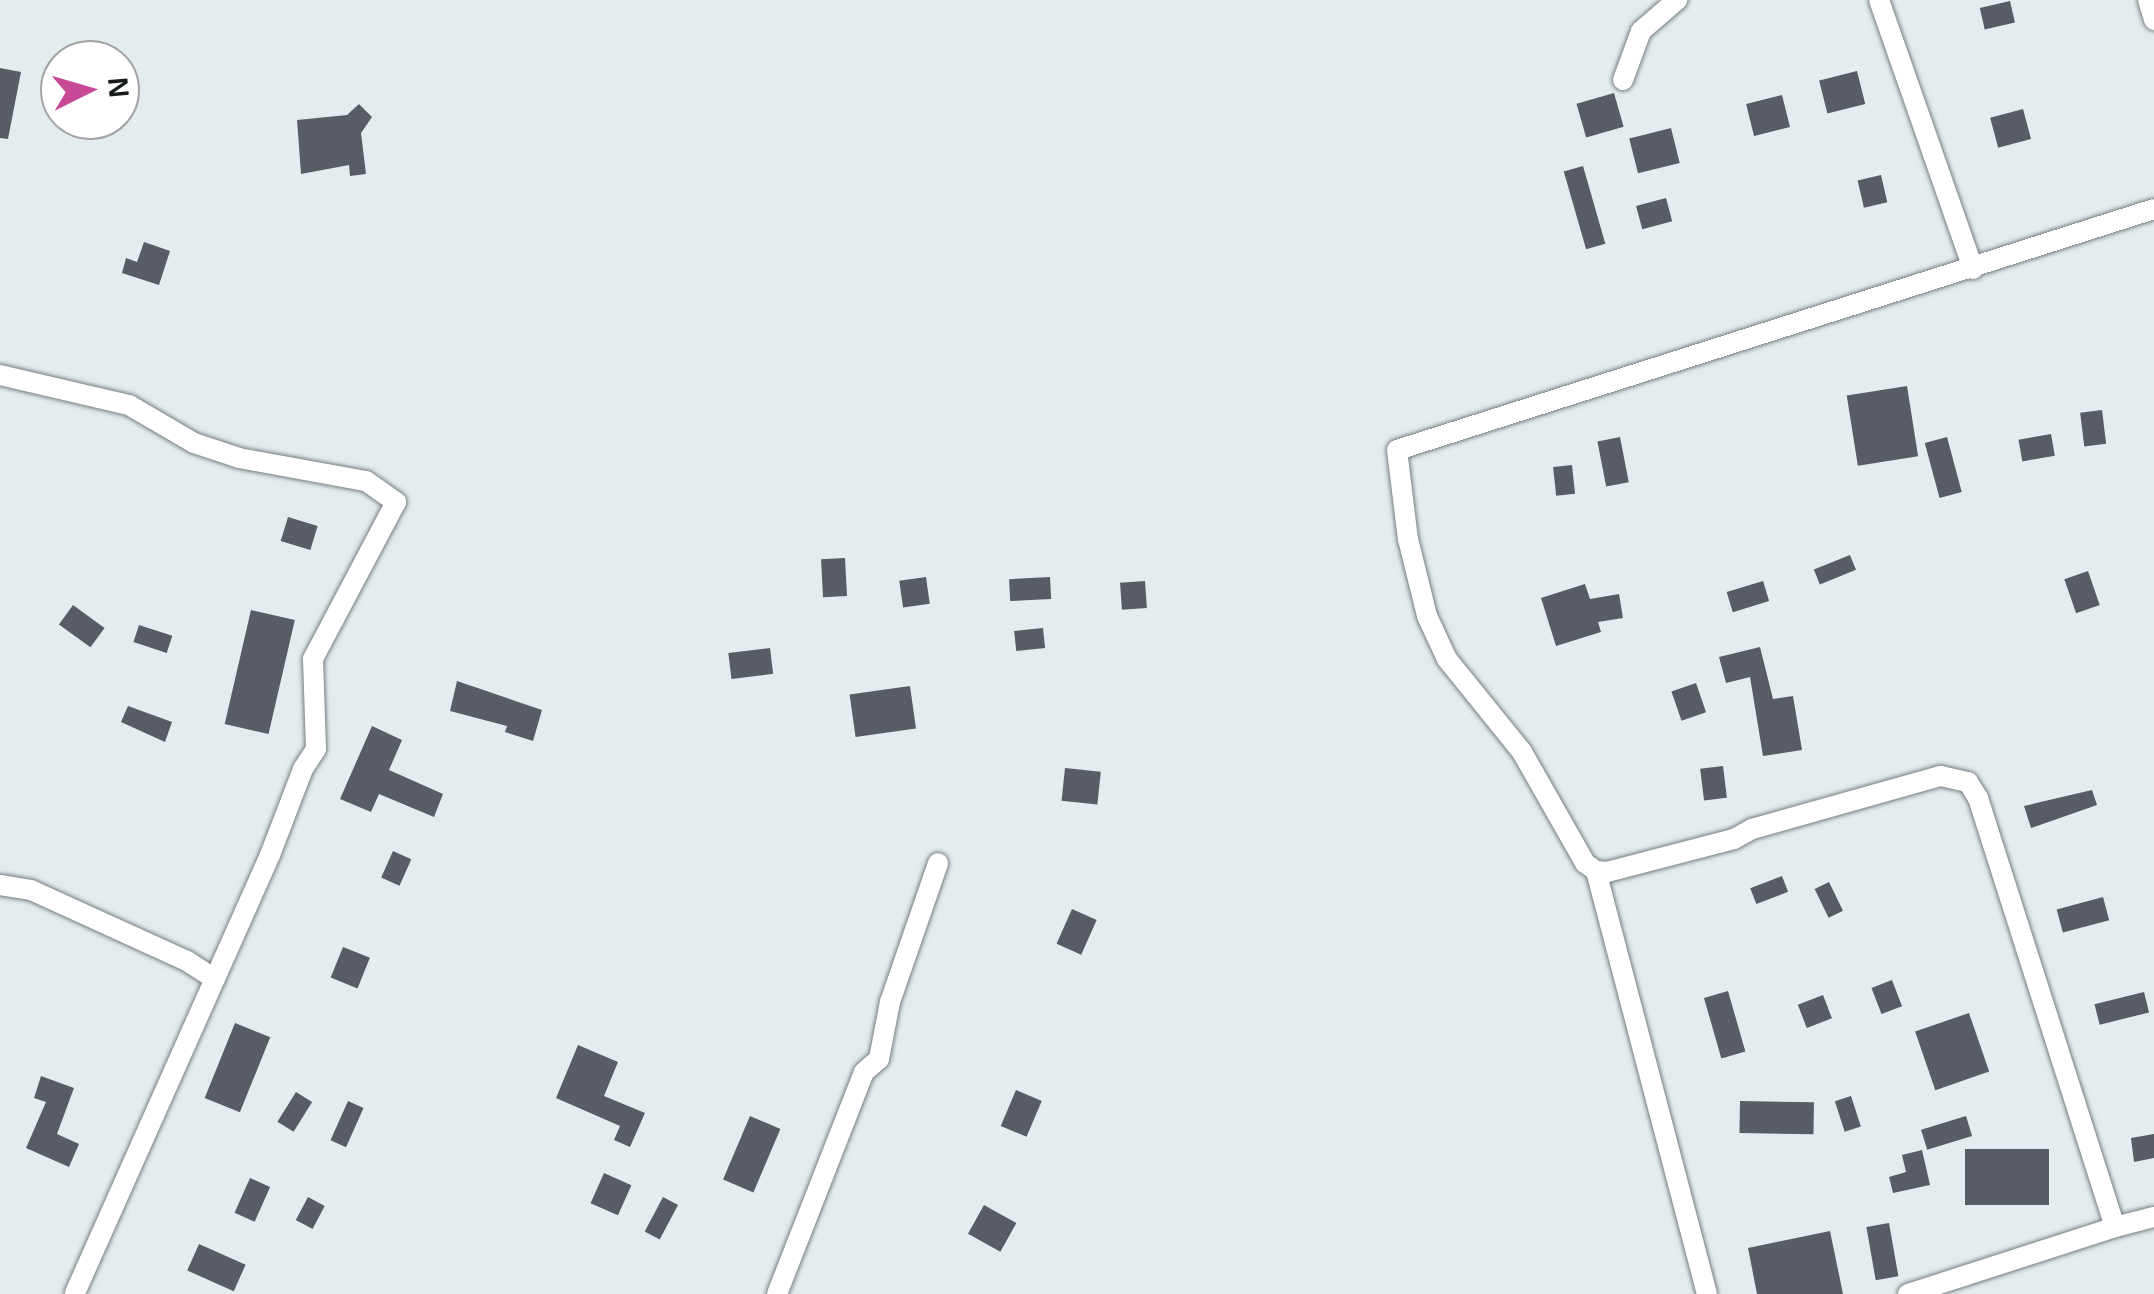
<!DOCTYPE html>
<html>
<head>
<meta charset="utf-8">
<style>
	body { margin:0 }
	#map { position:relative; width:2154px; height:1294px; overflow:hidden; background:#e3edef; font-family:Arial,sans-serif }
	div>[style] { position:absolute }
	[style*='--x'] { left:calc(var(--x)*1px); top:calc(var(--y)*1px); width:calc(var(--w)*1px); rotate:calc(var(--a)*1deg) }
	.building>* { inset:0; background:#575d62; transform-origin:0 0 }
	.roads { filter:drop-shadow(0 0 2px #757e80) drop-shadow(0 0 2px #757e80) }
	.minor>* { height:20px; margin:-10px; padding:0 10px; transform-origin:10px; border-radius:10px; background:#fff }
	span { translate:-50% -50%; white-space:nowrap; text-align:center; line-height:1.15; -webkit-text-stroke:10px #fff; paint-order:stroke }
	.north { position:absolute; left:40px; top:40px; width:100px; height:100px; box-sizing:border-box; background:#fff; border:2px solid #a2a3a4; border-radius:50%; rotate:85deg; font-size:28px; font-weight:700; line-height:40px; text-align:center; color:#171a1b }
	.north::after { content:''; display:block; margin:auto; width:35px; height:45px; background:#c74894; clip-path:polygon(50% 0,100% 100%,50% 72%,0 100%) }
</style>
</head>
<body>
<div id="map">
	<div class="building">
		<i style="left:2010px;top:1px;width:22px;height:31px;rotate:77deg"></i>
		<i style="clip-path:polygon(0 68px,21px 72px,8px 139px,0 138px)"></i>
		<i style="left:1857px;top:71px;width:34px;height:39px;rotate:76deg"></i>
		<i style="left:1614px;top:93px;width:35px;height:39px;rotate:74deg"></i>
		<i style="left:1782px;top:95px;width:33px;height:37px;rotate:76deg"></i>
		<i style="clip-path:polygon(359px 104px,372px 117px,361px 133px,366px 174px,350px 176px,349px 165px,301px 174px,297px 120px,347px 115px)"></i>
		<i style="left:2023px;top:109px;width:31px;height:34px;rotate:75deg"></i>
		<i style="left:1671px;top:128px;width:36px;height:43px;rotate:76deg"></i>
		<i style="left:1583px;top:166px;width:81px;height:20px;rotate:74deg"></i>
		<i style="left:1881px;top:175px;width:28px;height:24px;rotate:77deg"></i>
		<i style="left:1666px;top:198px;width:24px;height:31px;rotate:75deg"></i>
		<i style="clip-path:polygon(144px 242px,170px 251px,159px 285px,122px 273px,126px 258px,137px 262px)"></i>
		<i style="left:1907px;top:386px;width:71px;height:61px;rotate:81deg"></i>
		<i style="left:2102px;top:410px;width:34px;height:22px;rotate:83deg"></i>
		<i style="left:2051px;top:434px;width:22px;height:33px;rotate:80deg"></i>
		<i style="left:1620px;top:437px;width:46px;height:23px;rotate:79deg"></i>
		<i style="left:1947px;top:437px;width:57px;height:23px;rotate:75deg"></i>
		<i style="left:1572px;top:465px;width:29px;height:19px;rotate:84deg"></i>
		<i style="left:288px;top:517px;width:31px;height:25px;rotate:17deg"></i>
		<i style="left:1850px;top:555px;width:16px;height:39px;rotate:68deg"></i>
		<i style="left:845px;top:558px;width:38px;height:24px;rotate:87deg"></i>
		<i style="left:2088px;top:571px;width:36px;height:25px;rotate:71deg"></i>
		<i style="left:926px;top:577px;width:27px;height:27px;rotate:82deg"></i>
		<i style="left:1050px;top:577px;width:22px;height:41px;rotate:87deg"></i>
		<i style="left:1145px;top:581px;width:27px;height:25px;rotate:86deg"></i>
		<i style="left:1763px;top:581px;width:21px;height:38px;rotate:73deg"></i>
		<i style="clip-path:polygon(1585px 584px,1590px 599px,1619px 594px,1623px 618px,1598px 622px,1601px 632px,1556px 646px,1541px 598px)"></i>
		<i style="left:73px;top:605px;width:39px;height:24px;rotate:36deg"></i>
		<i style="left:251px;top:610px;width:45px;height:117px;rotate:13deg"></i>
		<i style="left:139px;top:625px;width:35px;height:18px;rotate:18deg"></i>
		<i style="left:1043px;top:628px;width:20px;height:29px;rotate:84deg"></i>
		<i style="clip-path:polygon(1760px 647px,1773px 699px,1793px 696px,1802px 750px,1763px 756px,1750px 677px,1726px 683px,1719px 657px)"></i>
		<i style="left:770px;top:648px;width:26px;height:42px;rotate:83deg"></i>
		<i style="clip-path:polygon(457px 681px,542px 710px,533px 741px,505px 732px,507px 726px,450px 711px)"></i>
		<i style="left:1696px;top:683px;width:31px;height:26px;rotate:71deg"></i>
		<i style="left:910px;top:686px;width:43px;height:61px;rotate:82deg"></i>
		<i style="clip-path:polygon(128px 706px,172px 722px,165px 742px,121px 722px)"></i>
		<i style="clip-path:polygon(372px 726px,402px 740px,389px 770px,443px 794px,434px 817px,379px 794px,371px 812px,340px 799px)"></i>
		<i style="left:1723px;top:766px;width:32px;height:23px;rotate:83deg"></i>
		<i style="left:1065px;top:768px;width:36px;height:33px;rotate:6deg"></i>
		<i style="clip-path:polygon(2092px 790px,2097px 805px,2031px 828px,2024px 806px)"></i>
		<i style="left:393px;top:851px;width:20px;height:29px;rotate:24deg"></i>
		<i style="left:1782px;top:876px;width:17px;height:34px;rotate:69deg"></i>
		<i style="left:1829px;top:882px;width:32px;height:16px;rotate:64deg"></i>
		<i style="left:2103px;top:897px;width:24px;height:48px;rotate:75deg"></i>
		<i style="left:1072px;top:909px;width:27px;height:38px;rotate:24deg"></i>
		<i style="left:343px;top:947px;width:29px;height:33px;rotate:22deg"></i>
		<i style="left:1892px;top:980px;width:28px;height:22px;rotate:69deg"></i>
		<i style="left:1728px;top:991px;width:63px;height:25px;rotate:74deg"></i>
		<i style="left:2144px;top:992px;width:21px;height:51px;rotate:76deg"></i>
		<i style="left:1823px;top:995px;width:25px;height:27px;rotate:69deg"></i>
		<i style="left:1969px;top:1013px;width:62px;height:57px;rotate:71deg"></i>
		<i style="left:235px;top:1023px;width:38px;height:81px;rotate:22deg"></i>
		<i style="clip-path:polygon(578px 1045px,618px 1062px,604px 1096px,645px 1113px,630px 1147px,614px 1140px,620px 1126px,556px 1098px)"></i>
		<i style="clip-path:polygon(41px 1076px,74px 1088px,57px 1134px,79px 1144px,69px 1167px,26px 1148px,46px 1102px,34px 1098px)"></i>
		<i style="left:1016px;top:1090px;width:28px;height:39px;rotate:23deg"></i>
		<i style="left:296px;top:1092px;width:19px;height:35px;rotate:32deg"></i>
		<i style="left:1851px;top:1096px;width:32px;height:17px;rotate:72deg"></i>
		<i style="left:348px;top:1101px;width:17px;height:43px;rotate:24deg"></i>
		<i style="left:1740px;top:1101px;width:74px;height:32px;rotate:1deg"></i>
		<i style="left:750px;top:1116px;width:33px;height:69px;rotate:23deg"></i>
		<i style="left:1966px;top:1116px;width:21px;height:47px;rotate:73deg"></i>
		<i style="clip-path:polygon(2154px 1134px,2154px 1158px,2134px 1162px,2131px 1138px)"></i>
		<i style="left:1965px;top:1149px;width:84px;height:56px"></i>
		<i style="clip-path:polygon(1922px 1150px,1930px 1185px,1893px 1193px,1889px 1177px,1906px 1172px,1902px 1155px)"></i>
		<i style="left:604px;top:1173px;width:30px;height:33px;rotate:24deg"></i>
		<i style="left:250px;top:1178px;width:22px;height:38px;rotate:24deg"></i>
		<i style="left:308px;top:1197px;width:19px;height:26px;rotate:28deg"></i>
		<i style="left:663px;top:1197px;width:17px;height:39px;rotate:28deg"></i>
		<i style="left:984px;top:1205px;width:37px;height:33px;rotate:29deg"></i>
		<i style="left:1889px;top:1223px;width:54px;height:23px;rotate:80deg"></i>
		<i style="clip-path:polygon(1830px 1231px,1843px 1294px,1757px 1294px,1748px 1248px)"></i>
		<i style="left:199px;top:1244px;width:51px;height:29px;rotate:24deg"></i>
	</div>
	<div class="roads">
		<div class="minor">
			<i style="--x:1879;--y:0;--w:285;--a:70.7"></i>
			<i style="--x:2148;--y:0;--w:21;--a:73"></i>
			<i style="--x:1623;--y:80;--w:52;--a:-69.8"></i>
			<i style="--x:1641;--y:31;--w:48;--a:-40.7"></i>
			<i style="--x:2154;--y:209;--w:794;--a:162.34"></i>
			<i style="--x:1397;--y:450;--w:90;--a:83"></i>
			<i style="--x:1408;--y:539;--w:79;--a:76.1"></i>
			<i style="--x:1427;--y:616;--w:47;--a:65.1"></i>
			<i style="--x:1447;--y:659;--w:119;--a:51.1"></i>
			<i style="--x:1522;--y:752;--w:128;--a:60.4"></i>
			<i style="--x:1585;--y:863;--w:14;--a:36"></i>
			<i style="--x:1596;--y:871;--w:11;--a:5"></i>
			<i style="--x:1607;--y:872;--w:131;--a:-14.6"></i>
			<i style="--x:1734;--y:839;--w:21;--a:-29"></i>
			<i style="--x:1752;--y:829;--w:196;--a:-15.7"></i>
			<i style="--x:1941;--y:776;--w:28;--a:13"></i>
			<i style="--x:1968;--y:782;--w:19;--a:58"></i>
			<i style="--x:1978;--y:798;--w:450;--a:72.3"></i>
			<i style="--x:2115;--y:1227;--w:40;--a:-14.4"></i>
			<i style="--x:0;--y:375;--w:132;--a:13.1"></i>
			<i style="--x:129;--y:405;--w:75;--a:30.3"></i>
			<i style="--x:194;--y:443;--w:47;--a:18.4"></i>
			<i style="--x:239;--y:458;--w:129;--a:10.3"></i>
			<i style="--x:366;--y:481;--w:37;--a:35"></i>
			<i style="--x:396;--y:502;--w:178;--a:117.9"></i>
			<i style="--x:313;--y:659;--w:90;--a:88.1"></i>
			<i style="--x:316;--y:749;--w:24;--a:123"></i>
			<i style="--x:303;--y:769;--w:92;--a:111"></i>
			<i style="--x:270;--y:855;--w:480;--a:114"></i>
			<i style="--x:1596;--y:871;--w:437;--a:75.3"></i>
			<i style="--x:0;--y:885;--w:31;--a:9"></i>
			<i style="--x:31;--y:890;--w:171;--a:24.5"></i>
			<i style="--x:187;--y:961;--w:33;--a:33"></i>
			<i style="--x:777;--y:1294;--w:238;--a:-68.6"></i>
			<i style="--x:864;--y:1072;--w:20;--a:-41"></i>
			<i style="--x:879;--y:1059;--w:58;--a:-79.1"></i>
			<i style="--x:890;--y:1002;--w:147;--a:-70.9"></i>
			<i style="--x:1908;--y:1294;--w:218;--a:-17.9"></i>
		</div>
	</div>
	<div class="north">N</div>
</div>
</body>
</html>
